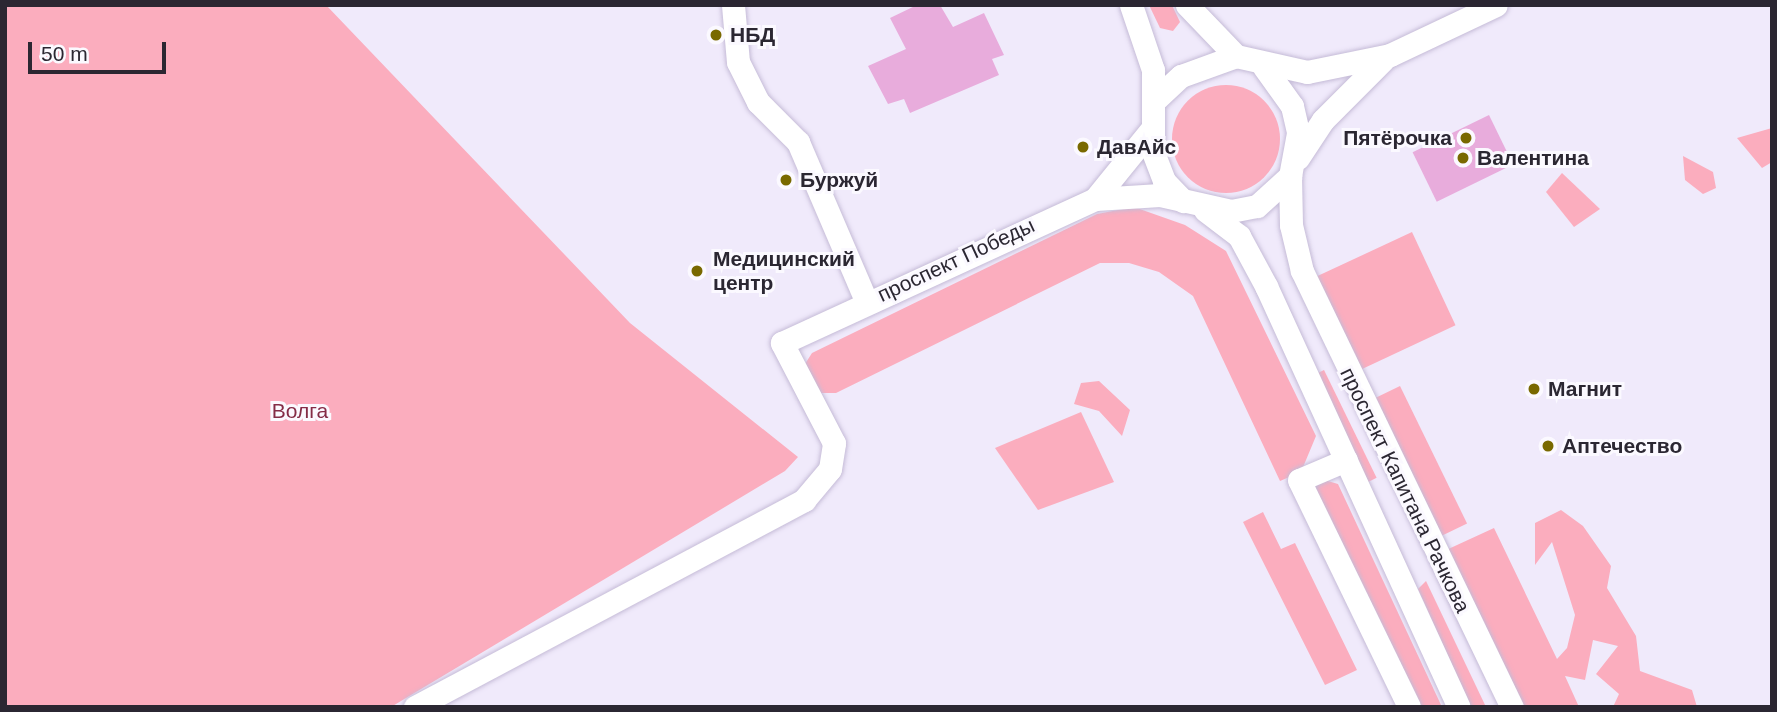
<!DOCTYPE html>
<html>
<head>
<meta charset="utf-8">
<style>
	body { margin:0 }
	#map { position:relative; width:1777px; height:712px; overflow:hidden; background:#f0eafb; font-family:Helvetica,sans-serif }
	div>[style] { position:absolute }
	[style*='--x'] { left:calc(var(--x)*1px); top:calc(var(--y)*1px); width:calc(var(--w)*1px); rotate:calc(var(--a)*1deg) }
	.green>* { inset:0; background:#fbadbe; transform-origin:0 0 }
	.round { border-radius:50% }
	.building>* { inset:0; background:#e8acdc; transform-origin:0 0 }
	.roads { filter:drop-shadow(0 0 2px #c5bbd7) drop-shadow(0 0 2px #c5bbd7) }
	.minor>* { height:23px; margin:-11.5px; padding:0 11.5px; transform-origin:11.5px; border-radius:11.5px; background:#fff }
	.dots>* { width:19px; height:19px; translate:-50% -50%; box-sizing:border-box; border:4px solid #fbf9ff; border-radius:50% }
	span { translate:-50% -50%; white-space:nowrap; text-align:center; line-height:1.15; -webkit-text-stroke:6px #fbf9ff; paint-order:stroke }
	.poi-label { font-size:21px; color:#2b2732; font-weight:700 }
	.left { translate:0 -50%; text-align:left }
	.right { translate:-100% -50%; text-align:right }
	.street-label { font-size:21px; color:#2b2732 }
	.park-label { font-size:21px; color:#852c47 }
	.frame { position:absolute; inset:0; border:7px solid #2b2732; pointer-events:none }
	.scale { position:absolute; left:28px; top:42px; width:138px; height:32px; box-sizing:border-box; border:4px solid #2b2732; border-top:0; padding-left:9px; font-size:21px; line-height:24px; white-space:nowrap; color:#2b2732; -webkit-text-stroke:5px #fbf9ff; paint-order:stroke }
</style>
</head>
<body>
<div id="map">
	<div class="green">
		<i style="clip-path:polygon(5px 5px,326px 5px,630px 323px,798px 457px,785px 471px,391px 707px,5px 707px)"></i>
		<i style="clip-path:polygon(1149px 5px,1172px 5px,1180px 22px,1173px 31px,1160px 28px)"></i>
		<i class="round" style="left:1172px;top:85px;width:108px;height:108px"></i>
		<i style="clip-path:polygon(1772px 128px,1772px 162px,1762px 168px,1737px 138px)"></i>
		<i style="clip-path:polygon(1683px 156px,1713px 172px,1716px 188px,1703px 194px,1685px 180px)"></i>
		<i style="clip-path:polygon(1562px 173px,1600px 209px,1574px 227px,1546px 192px)"></i>
		<i style="clip-path:polygon(1134px 207px,1185px 225px,1226px 251px,1316px 436px,1301px 472px,1280px 481px,1193px 296px,1159px 272px,1129px 263px,1100px 263px,836px 393px,820px 393px,805px 364px,812px 353px,1097px 214px)"></i>
		<i style="left:1412px;top:232px;width:103px;height:106px;rotate:65deg"></i>
		<i style="left:1324px;top:370px;width:120px;height:10px;rotate:64deg"></i>
		<i style="clip-path:polygon(1099px 381px,1130px 410px,1122px 436px,1099px 411px,1074px 404px,1081px 383px)"></i>
		<i style="left:1400px;top:386px;width:153px;height:31px;rotate:64deg"></i>
		<i style="clip-path:polygon(1081px 412px,1114px 482px,1038px 510px,995px 448px)"></i>
		<i style="clip-path:polygon(1321px 479px,1338px 484px,1442px 707px,1416px 707px,1308px 485px)"></i>
		<i style="clip-path:polygon(1561px 510px,1583px 526px,1611px 566px,1607px 588px,1636px 636px,1640px 671px,1692px 690px,1697px 707px,1613px 707px,1619px 694px,1596px 674px,1618px 646px,1593px 640px,1585px 680px,1565px 676px,1579px 707px,1519px 707px,1444px 551px,1494px 528px,1557px 659px,1567px 648px,1575px 615px,1552px 542px,1535px 565px,1535px 523px)"></i>
		<i style="clip-path:polygon(1263px 512px,1281px 549px,1295px 543px,1357px 670px,1325px 685px,1243px 522px)"></i>
		<i style="clip-path:polygon(1426px 581px,1486px 707px,1471px 707px,1418px 589px)"></i>
	</div>
	<div class="building">
		<i style="clip-path:polygon(917px 5px,940px 5px,953px 27px,984px 13px,1004px 55px,992px 59px,999px 75px,910px 113px,904px 99px,888px 104px,868px 66px,906px 49px,890px 18px)"></i>
		<i style="left:1489px;top:115px;width:55px;height:85px;rotate:64deg"></i>
	</div>
	<div class="roads">
		<div class="minor">
			<i style="--x:733;--y:5;--w:57;--a:85"></i>
			<i style="--x:738;--y:62;--w:45;--a:63.4"></i>
			<i style="--x:758;--y:102;--w:57;--a:45"></i>
			<i style="--x:798;--y:142;--w:173;--a:66.8"></i>
			<i style="--x:1131;--y:5;--w:69;--a:71.3"></i>
			<i style="--x:1153;--y:70;--w:82;--a:90"></i>
			<i style="--x:1153;--y:152;--w:31;--a:69"></i>
			<i style="--x:1164;--y:181;--w:28;--a:46"></i>
			<i style="--x:1187;--y:5;--w:71;--a:46.1"></i>
			<i style="--x:1236;--y:56;--w:73;--a:12.7"></i>
			<i style="--x:1307;--y:72;--w:85;--a:-11.6"></i>
			<i style="--x:1390;--y:55;--w:117;--a:-25.3"></i>
			<i style="--x:1264;--y:67;--w:48;--a:54.3"></i>
			<i style="--x:1292;--y:106;--w:28;--a:77"></i>
			<i style="--x:1298;--y:133;--w:44;--a:100.5"></i>
			<i style="--x:1290;--y:176;--w:49;--a:88.8"></i>
			<i style="--x:1291;--y:225;--w:47;--a:76.6"></i>
			<i style="--x:1302;--y:271;--w:484;--a:64.3"></i>
			<i style="--x:1156;--y:99;--w:34;--a:-43"></i>
			<i style="--x:1181;--y:76;--w:59;--a:-20"></i>
			<i style="--x:1298;--y:158;--w:45;--a:-56.7"></i>
			<i style="--x:1323;--y:120;--w:85;--a:-45"></i>
			<i style="--x:1095;--y:199;--w:87;--a:-51"></i>
			<i style="--x:1205;--y:210;--w:43;--a:37.4"></i>
			<i style="--x:1239;--y:236;--w:57;--a:61.6"></i>
			<i style="--x:1266;--y:286;--w:463;--a:65.4"></i>
			<i style="--x:1346;--y:460;--w:51;--a:156.9"></i>
			<i style="--x:1299;--y:480;--w:252;--a:64.1"></i>
			<i style="--x:415;--y:707;--w:441;--a:-28"></i>
			<i style="--x:804;--y:500;--w:40;--a:-50"></i>
			<i style="--x:830;--y:469;--w:26;--a:-81"></i>
			<i style="--x:834;--y:443;--w:113;--a:-117.5"></i>
			<i style="--x:782;--y:343;--w:345;--a:-24.7"></i>
			<i style="--x:1095;--y:199;--w:65;--a:-3.5"></i>
			<i style="--x:1160;--y:195;--w:73;--a:12.7"></i>
			<i style="--x:1231;--y:211;--w:26;--a:-11"></i>
			<i style="--x:1257;--y:206;--w:45;--a:-42.3"></i>
		</div>
	</div>
	<div class="dots">
		<i style="left:716px;top:35px;background:#796900"></i>
		<i style="left:1466px;top:138px;background:#796900"></i>
		<i style="left:1083px;top:147px;background:#796900"></i>
		<i style="left:1463px;top:158px;background:#796900"></i>
		<i style="left:786px;top:180px;background:#796900"></i>
		<i style="left:697px;top:271px;background:#796900"></i>
		<i style="left:1534px;top:389px;background:#796900"></i>
		<i style="left:1548px;top:446px;background:#796900"></i>
	</div>
	<div class="poi-label">
		<span class="left" style="left:730px;top:35px">НБД</span>
		<span class="right" style="left:1452px;top:138px">Пятёрочка</span>
		<span class="left" style="left:1097px;top:147px">ДавАйс</span>
		<span class="left" style="left:1477px;top:158px">Валентина</span>
		<span class="left" style="left:800px;top:180px">Буржуй</span>
		<span class="left" style="left:713px;top:271px">Медицинский<br>центр</span>
		<span class="left" style="left:1548px;top:389px">Магнит</span>
		<span class="left" style="left:1562px;top:446px">Аптечество</span>
	</div>
	<div class="street-label">
		<span style="left:956px;top:260px;rotate:-25deg">проспект Победы</span>
		<span style="left:1405px;top:490px;rotate:64deg">проспект Капитана Рачкова</span>
	</div>
	<div class="park-label">
		<span style="left:300px;top:411px">Волга</span>
	</div>
	<div class="frame"></div>
	<div class="scale">50 m</div>
</div>
</body>
</html>
